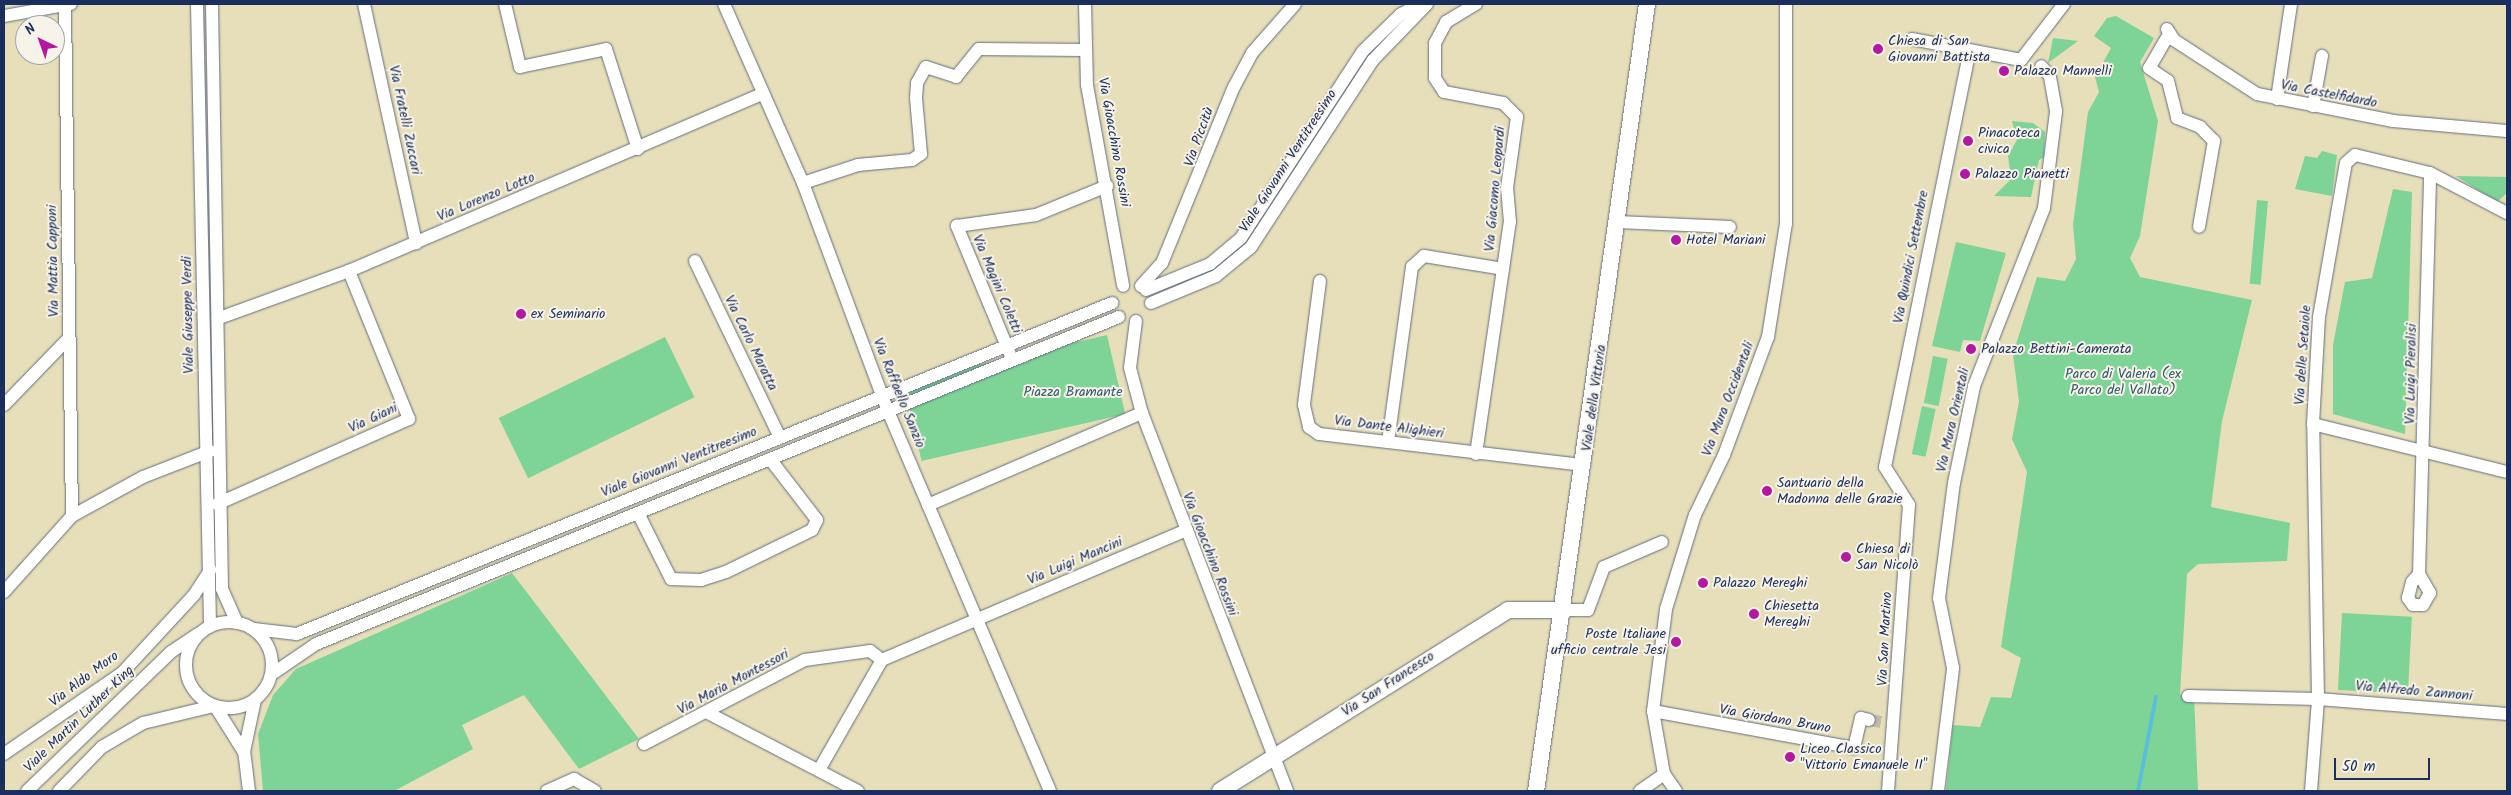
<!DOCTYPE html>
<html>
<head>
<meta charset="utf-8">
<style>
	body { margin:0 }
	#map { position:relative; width:2511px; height:795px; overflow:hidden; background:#e7dfba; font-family:Kalam,sans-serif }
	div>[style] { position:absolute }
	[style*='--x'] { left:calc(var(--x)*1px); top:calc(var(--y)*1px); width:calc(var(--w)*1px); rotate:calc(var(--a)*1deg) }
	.green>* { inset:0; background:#7ed397; transform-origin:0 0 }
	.stream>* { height:4px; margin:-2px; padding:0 2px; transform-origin:2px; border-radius:2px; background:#5ac0d8 }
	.minor-tunnel>* { height:12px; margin-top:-6px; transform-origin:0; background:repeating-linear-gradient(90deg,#bebca8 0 12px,transparent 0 18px) }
	.roads { filter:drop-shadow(0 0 1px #626d7e) drop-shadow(0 0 1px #626d7e) }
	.minor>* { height:12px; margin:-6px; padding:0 6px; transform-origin:6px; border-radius:6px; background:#fff }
	.minor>.ring { margin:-6px; padding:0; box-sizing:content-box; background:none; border:12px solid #fff; border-radius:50% }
	.major>* { height:16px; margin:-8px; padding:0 8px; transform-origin:8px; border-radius:8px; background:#fff }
	.dots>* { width:14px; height:14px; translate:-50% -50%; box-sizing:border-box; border:2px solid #f7f3e8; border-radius:50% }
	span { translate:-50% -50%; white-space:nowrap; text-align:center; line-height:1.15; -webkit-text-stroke:4px #f7f3e8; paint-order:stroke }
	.poi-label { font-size:14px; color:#1b2f5e }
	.left { translate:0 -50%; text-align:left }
	.right { translate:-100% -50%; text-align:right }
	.street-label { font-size:14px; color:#1b2f5e }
	.park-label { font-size:14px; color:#34586c }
	.frame { position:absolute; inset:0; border:5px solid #1b2f5e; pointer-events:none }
	.north { position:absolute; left:15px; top:15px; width:50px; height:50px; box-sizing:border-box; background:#f7f3e8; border:1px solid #9fa5b1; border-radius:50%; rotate:318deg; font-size:14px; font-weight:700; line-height:20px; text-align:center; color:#1b2f5e }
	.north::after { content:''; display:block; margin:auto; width:18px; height:22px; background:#b5179e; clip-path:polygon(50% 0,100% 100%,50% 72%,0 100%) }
	.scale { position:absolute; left:2334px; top:758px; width:96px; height:22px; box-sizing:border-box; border:2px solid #1b2f5e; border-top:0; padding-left:6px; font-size:15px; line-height:18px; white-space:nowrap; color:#1b2f5e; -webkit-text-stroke:4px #f7f3e8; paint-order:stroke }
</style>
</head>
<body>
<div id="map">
	<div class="green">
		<i style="clip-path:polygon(2116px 16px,2154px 38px,2140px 62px,2158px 121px,2140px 236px,2130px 258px,2140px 277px,2252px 300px,2222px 421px,2211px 507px,2290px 523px,2287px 561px,2198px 564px,2187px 574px,2180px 695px,2194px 696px,2198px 791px,1946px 791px,1953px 725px,1980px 727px,1991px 697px,2011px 698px,2021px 658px,2001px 647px,2027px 472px,2012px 439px,2019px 402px,2013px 354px,2037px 277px,2065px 281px,2076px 259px,2073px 225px,2088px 112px,2099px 92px,2095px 77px,2111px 48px,2094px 36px,2107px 18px)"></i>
		<i style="clip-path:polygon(2053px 38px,2078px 41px,2048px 63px)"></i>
		<i style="clip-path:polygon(2012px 121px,2033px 123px,2045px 132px,2044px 157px,2039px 160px,2031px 197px,1994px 196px,2011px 179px,2008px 156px,2017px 140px)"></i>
		<i style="clip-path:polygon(2322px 151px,2337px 155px,2332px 196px,2295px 189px,2305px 156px,2317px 158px)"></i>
		<i style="clip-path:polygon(2456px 176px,2507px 177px,2507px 193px,2497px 202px)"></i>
		<i style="clip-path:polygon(2393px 189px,2412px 192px,2405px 434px,2333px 414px,2333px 345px,2345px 282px,2372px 278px)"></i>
		<i style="left:2257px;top:200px;width:11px;height:84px;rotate:5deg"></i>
		<i style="clip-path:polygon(1956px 242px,2006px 253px,1980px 341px,1963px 340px,1960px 352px,1932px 346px)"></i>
		<i style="left:1107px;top:335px;width:81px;height:209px;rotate:77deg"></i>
		<i style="left:665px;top:337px;width:67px;height:185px;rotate:64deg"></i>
		<i style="left:1933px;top:356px;width:15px;height:48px;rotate:11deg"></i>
		<i style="left:1922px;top:406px;width:14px;height:49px;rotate:12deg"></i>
		<i style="clip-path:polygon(512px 573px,639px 739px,579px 769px,524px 695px,462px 725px,473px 749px,394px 791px,263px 791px,258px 734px,273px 695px,296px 669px)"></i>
		<i style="left:2342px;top:613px;width:70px;height:77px;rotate:3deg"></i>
	</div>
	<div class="stream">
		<i style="--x:2138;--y:791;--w:96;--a:-79.2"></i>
	</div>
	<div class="minor-tunnel">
		<i style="--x:1869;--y:720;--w:18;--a:9"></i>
	</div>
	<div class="roads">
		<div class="minor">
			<i style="--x:197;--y:4;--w:623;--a:88.8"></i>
			<i style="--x:212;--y:4;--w:585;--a:89.02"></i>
			<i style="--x:222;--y:589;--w:37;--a:66"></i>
			<i style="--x:364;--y:4;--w:245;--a:77.7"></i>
			<i style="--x:505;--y:4;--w:65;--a:76.6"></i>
			<i style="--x:520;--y:67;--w:88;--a:-11.8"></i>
			<i style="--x:606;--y:49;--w:105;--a:72.3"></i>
			<i style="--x:724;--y:4;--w:196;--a:66.2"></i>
			<i style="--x:803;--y:183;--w:243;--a:69.6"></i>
			<i style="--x:888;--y:411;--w:413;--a:66.9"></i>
			<i style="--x:1085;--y:4;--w:81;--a:88.6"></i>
			<i style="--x:1087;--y:85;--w:204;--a:79.8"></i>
			<i style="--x:65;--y:5;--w:511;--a:89.22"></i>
			<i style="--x:4;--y:16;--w:68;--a:-10.2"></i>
			<i style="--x:2167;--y:29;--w:13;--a:58"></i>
			<i style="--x:2174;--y:40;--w:99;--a:33"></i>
			<i style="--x:2257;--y:94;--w:139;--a:11.2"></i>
			<i style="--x:2393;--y:121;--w:114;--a:5"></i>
			<i style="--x:2169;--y:34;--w:39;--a:120"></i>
			<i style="--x:2149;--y:68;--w:23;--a:34"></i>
			<i style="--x:2168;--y:81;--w:38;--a:76"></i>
			<i style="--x:2177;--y:118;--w:25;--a:21"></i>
			<i style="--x:2200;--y:127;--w:20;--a:45"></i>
			<i style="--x:2214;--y:141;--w:87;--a:99.9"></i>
			<i style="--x:1912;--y:39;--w:111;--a:10.9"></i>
			<i style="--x:2021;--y:60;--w:71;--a:-52.5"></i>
			<i style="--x:2277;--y:99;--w:96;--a:-81.6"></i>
			<i style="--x:2313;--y:106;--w:51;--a:-79.8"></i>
			<i style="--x:803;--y:183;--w:58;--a:-18.1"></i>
			<i style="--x:858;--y:165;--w:54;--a:-5.3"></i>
			<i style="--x:912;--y:160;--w:11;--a:-34"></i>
			<i style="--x:921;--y:154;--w:56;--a:-95.1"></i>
			<i style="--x:916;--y:98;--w:15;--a:-86"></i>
			<i style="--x:917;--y:83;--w:18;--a:-61"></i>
			<i style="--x:926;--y:67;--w:32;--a:18"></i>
			<i style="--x:956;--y:77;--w:36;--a:-51"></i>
			<i style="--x:979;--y:49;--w:105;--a:0.5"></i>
			<i style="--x:1618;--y:222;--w:112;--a:2.6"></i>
			<i style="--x:695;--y:261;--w:196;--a:64.3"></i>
			<i style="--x:1320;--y:281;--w:125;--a:97.4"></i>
			<i style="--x:1304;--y:405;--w:23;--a:77"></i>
			<i style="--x:1309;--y:427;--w:12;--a:35"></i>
			<i style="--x:1319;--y:434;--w:267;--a:6.7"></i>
			<i style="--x:1141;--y:286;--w:31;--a:-48"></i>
			<i style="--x:1162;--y:263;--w:190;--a:-67.8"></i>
			<i style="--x:1234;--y:87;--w:38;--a:-62"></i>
			<i style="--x:1252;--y:53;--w:65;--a:-48.7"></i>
			<i style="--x:1146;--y:290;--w:69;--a:-22.1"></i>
			<i style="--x:1210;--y:264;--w:40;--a:-40"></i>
			<i style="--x:1241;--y:238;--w:223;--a:-56.9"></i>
			<i style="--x:1363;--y:51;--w:53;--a:-44.2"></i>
			<i style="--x:1401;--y:14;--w:20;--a:-27"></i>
			<i style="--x:1151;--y:303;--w:70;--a:-22.6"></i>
			<i style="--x:1216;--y:276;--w:45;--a:-39.6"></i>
			<i style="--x:1251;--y:247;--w:223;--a:-56.9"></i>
			<i style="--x:1373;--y:60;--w:78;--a:-46"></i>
			<i style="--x:219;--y:318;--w:138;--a:-19.9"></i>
			<i style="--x:349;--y:271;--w:449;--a:-23.2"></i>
			<i style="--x:1136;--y:321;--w:47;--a:97.3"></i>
			<i style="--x:1130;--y:368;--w:47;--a:75.1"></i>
			<i style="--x:1142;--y:413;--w:405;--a:69"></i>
			<i style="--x:1010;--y:354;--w:139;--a:-112.5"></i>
			<i style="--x:957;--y:226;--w:80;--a:-7.9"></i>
			<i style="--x:1036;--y:215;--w:77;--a:-22.2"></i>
			<i style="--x:4;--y:405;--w:92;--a:-45.9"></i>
			<i style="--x:2313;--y:424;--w:200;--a:13.9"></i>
			<i style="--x:1388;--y:442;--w:177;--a:-82.2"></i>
			<i style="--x:1412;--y:267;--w:16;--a:-43"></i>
			<i style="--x:1424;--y:256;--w:80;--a:9.3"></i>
			<i style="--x:1476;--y:454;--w:234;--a:-81.7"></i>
			<i style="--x:1510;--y:222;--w:34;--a:-95"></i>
			<i style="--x:1507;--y:188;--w:72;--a:-82"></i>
			<i style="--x:1517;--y:117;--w:20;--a:-135"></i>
			<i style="--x:1503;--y:103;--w:60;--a:-169.4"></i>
			<i style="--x:1444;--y:92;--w:17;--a:-123"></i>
			<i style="--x:1435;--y:78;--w:35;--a:-90"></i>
			<i style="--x:1435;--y:43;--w:24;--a:-62"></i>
			<i style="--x:1446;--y:22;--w:35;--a:-31"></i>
			<i style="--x:217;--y:504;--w:210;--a:-23.9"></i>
			<i style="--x:409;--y:419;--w:160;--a:-112.1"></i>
			<i style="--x:928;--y:505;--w:233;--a:-23.3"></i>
			<i style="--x:638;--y:513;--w:74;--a:63.4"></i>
			<i style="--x:671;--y:579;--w:30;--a:2"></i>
			<i style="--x:701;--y:580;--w:26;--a:-18"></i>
			<i style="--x:726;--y:572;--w:96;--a:-26"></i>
			<i style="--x:812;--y:530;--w:11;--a:-63"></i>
			<i style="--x:817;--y:520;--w:77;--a:-127.6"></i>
			<i style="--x:2419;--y:574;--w:401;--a:-88.4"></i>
			<i style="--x:2419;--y:574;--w:22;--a:60"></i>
			<i style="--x:2430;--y:593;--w:14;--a:120"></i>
			<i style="--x:2423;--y:605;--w:10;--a:180"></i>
			<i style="--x:2413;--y:605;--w:9;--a:-126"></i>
			<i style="--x:2408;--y:598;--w:16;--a:-76"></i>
			<i style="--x:2412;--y:582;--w:11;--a:-49"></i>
			<i style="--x:4;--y:592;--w:102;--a:-48.2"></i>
			<i style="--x:72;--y:516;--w:81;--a:-28.8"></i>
			<i style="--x:143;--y:477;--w:72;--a:-21.2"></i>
			<i style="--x:1565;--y:610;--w:23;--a:0"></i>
			<i style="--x:1588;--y:610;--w:46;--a:-69.6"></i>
			<i style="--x:1604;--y:567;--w:63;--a:-23.3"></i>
			<i class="ring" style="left:186px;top:622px;width:74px;height:74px"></i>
			<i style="--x:254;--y:629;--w:43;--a:6.6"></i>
			<i style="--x:297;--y:634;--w:880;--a:-22.1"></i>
			<i style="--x:272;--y:674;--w:53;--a:-34.3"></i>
			<i style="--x:316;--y:644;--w:867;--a:-22.16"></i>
			<i style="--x:2188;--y:696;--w:130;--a:1.3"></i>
			<i style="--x:2318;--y:699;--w:190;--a:4.5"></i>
			<i style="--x:215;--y:706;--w:54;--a:57.8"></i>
			<i style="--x:1653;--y:711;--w:204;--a:10.4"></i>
			<i style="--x:1854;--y:748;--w:31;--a:-77"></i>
			<i style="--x:1861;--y:718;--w:8;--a:14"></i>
			<i style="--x:708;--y:713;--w:169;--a:27.5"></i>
			<i style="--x:644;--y:744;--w:182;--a:-27.6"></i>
			<i style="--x:805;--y:660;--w:66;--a:-7.9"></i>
			<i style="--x:870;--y:651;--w:15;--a:37"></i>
			<i style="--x:882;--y:660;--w:329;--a:-23.1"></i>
			<i style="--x:4;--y:754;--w:143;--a:-34.5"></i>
			<i style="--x:122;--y:673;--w:106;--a:-47.3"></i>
			<i style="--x:194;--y:595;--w:30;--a:-57"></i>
			<i style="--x:819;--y:770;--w:127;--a:-60.2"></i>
			<i style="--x:27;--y:791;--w:200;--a:-44"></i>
			<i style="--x:171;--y:652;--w:32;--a:-34"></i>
			<i style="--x:59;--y:791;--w:62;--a:-45.7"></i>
			<i style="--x:102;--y:747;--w:48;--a:-30.3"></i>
			<i style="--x:143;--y:723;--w:73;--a:-13.5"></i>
			<i style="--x:249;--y:791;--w:39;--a:-97"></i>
			<i style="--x:244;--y:752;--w:53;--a:-78.1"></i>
			<i style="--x:547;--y:791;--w:30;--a:-24"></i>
			<i style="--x:574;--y:779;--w:24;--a:30"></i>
			<i style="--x:1640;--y:791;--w:29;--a:-35"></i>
			<i style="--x:1676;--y:791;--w:21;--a:-125"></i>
			<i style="--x:1664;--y:774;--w:64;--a:-99.9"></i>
			<i style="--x:1653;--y:711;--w:103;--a:-82.7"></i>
			<i style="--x:1666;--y:609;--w:98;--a:-72.9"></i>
			<i style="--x:1695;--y:515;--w:67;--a:-64.2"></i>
			<i style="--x:1724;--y:455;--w:126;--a:-69.6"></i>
			<i style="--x:1768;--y:337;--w:115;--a:-81"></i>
			<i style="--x:1786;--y:223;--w:219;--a:-90"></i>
			<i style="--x:1888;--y:791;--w:287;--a:-85.8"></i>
			<i style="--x:1909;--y:505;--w:45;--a:-122.3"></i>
			<i style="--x:1885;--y:467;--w:421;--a:-78.5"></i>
			<i style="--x:1938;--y:791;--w:124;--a:-83"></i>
			<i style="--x:1953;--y:668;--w:71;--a:-101.3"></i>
			<i style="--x:1939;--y:598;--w:116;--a:-82.6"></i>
			<i style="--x:1954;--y:483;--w:99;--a:-78.3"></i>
			<i style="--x:1974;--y:386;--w:191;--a:-68.5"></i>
			<i style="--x:2044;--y:208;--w:98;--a:-82.9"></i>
			<i style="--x:2056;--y:111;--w:36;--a:-100"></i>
			<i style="--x:2050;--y:76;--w:13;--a:-132"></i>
			<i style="--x:2311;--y:791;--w:92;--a:-85.6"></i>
			<i style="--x:2318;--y:699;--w:275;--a:-91"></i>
			<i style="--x:2313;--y:424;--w:107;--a:-86.8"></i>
			<i style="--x:2319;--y:317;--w:156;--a:-80.1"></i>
			<i style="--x:2346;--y:163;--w:12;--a:-42"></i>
			<i style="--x:2355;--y:155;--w:77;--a:13.5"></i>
			<i style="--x:2430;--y:173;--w:87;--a:27.5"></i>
		</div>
		<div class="major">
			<i style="--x:1220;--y:791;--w:340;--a:-32.1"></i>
			<i style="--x:1508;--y:610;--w:57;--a:0"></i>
			<i style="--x:1536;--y:791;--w:795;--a:-81.97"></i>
		</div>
	</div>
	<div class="dots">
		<i style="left:1878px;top:49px;background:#b5179e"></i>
		<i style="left:2004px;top:71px;background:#b5179e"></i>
		<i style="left:1968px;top:141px;background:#b5179e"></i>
		<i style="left:1965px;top:174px;background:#b5179e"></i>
		<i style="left:1676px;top:240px;background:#b5179e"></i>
		<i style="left:521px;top:314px;background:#b5179e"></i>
		<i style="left:1971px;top:349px;background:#b5179e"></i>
		<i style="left:1767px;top:491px;background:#b5179e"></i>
		<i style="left:1846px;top:557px;background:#b5179e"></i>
		<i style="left:1703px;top:583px;background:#b5179e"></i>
		<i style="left:1754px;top:614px;background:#b5179e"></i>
		<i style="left:1676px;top:642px;background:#b5179e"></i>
		<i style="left:1790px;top:757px;background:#b5179e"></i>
	</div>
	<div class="poi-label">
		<span class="left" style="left:1888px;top:49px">Chiesa di San<br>Giovanni Battista</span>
		<span class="left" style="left:2014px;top:71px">Palazzo Mannelli</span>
		<span class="left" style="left:1978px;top:141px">Pinacoteca<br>civica</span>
		<span class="left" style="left:1975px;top:174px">Palazzo Pianetti</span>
		<span class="left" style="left:1686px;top:240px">Hotel Mariani</span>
		<span class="left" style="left:531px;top:314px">ex Seminario</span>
		<span class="left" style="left:1981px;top:349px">Palazzo Bettini-Camerata</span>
		<span class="left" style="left:1777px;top:491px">Santuario della<br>Madonna delle Grazie</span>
		<span class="left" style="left:1856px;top:557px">Chiesa di<br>San Nicolò</span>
		<span class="left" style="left:1713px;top:583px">Palazzo Mereghi</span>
		<span class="left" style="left:1764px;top:614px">Chiesetta<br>Mereghi</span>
		<span class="right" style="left:1666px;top:642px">Poste Italiane<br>ufficio centrale Jesi</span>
		<span class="left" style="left:1800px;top:757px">Liceo Classico<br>"Vittorio Emanuele II"</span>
	</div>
	<div class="street-label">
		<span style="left:2329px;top:94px;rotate:11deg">Via Castelfidardo</span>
		<span style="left:405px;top:120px;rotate:78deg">Via Fratelli Zuccari</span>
		<span style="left:1199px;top:137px;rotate:-70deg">Via Piccitù</span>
		<span style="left:1114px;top:142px;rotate:80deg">Via Gioacchino Rossini</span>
		<span style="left:1288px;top:161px;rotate:-57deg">Viale Giovanni Ventitreesimo</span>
		<span style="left:1495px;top:189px;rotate:-85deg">Via Giacomo Leopardi</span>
		<span style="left:486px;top:197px;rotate:-23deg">Via Lorenzo Lotto</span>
		<span style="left:1911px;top:257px;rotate:-79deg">Via Quindici Settembre</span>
		<span style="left:53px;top:261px;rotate:-91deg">Via Mattia Capponi</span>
		<span style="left:997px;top:284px;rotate:67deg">Via Magini Coletti</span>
		<span style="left:188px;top:315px;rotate:-91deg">Viale Giuseppe Verdi</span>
		<span style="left:751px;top:343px;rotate:64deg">Via Carlo Maratta</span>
		<span style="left:2303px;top:355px;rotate:-86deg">Via delle Setaiole</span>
		<span style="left:2411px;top:374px;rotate:-89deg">Via Luigi Pieralisi</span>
		<span style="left:899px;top:393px;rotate:68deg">Via Raffaello Sanzio</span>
		<span style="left:1594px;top:398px;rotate:-82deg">Viale della Vittoria</span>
		<span style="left:1728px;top:399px;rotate:-69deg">Via Mura Occidentali</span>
		<span style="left:373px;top:418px;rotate:-25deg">Via Giani</span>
		<span style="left:1953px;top:420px;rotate:-77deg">Via Mura Orientali</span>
		<span style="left:1389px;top:427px;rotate:7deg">Via Dante Alighieri</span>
		<span style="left:679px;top:462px;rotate:-22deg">Viale Giovanni Ventitreesimo</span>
		<span style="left:1210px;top:554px;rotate:69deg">Via Gioacchino Rossini</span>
		<span style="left:1075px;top:561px;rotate:-23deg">Via Luigi Mancini</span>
		<span style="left:1885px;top:639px;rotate:-87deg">Via San Martino</span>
		<span style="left:84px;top:679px;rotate:-37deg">Via Aldo Moro</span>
		<span style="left:733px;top:682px;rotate:-28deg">Via Maria Montessori</span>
		<span style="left:1388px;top:684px;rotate:-33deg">Via San Francesco</span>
		<span style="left:2414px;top:691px;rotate:5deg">Via Alfredo Zannoni</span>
		<span style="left:79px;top:719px;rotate:-44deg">Viale Martin Luther King</span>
		<span style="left:1775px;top:719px;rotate:10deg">Via Giordano Bruno</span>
	</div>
	<div class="park-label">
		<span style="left:2123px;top:382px">Parco di Valeria (ex<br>Parco del Vallato)</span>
		<span style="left:1073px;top:392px">Piazza Bramante</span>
	</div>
	<div class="frame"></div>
	<div class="north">N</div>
	<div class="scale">50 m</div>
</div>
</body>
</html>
